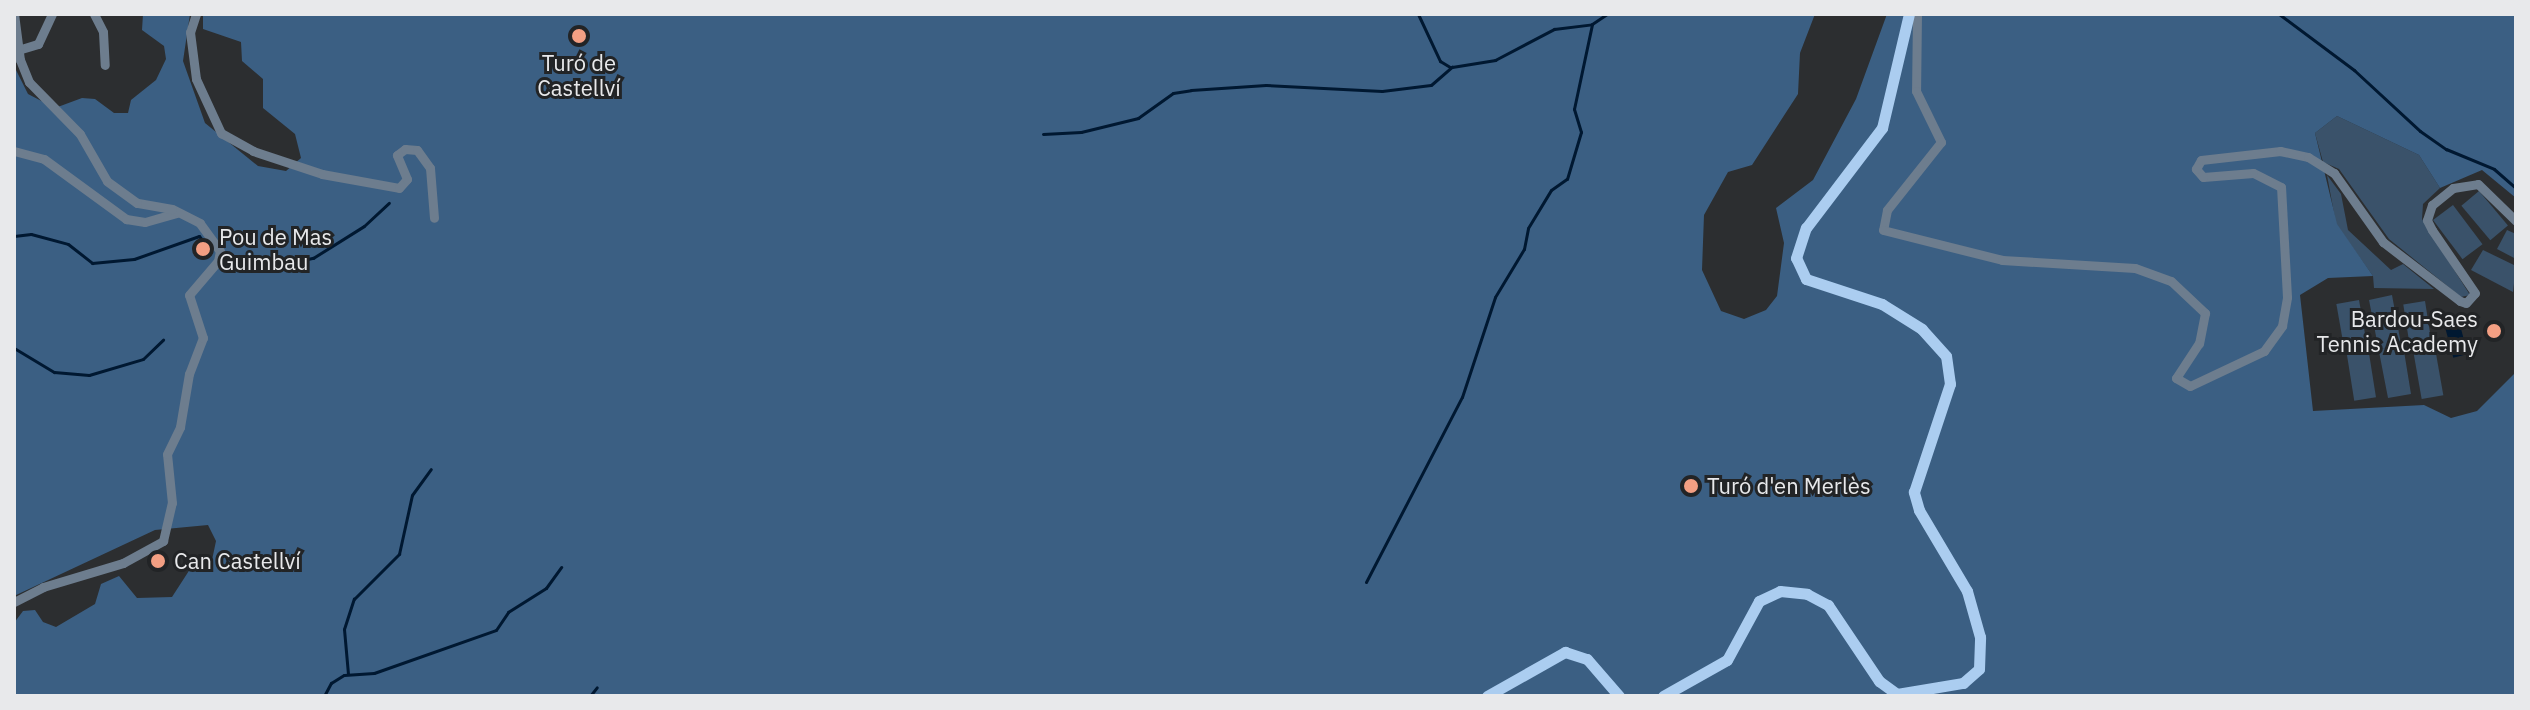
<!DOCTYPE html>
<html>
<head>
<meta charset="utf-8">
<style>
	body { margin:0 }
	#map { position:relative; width:2530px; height:710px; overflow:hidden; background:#2c2e30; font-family:"IBM Plex Sans",sans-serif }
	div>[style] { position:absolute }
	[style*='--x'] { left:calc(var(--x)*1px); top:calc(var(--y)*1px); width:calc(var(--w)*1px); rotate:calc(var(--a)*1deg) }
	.green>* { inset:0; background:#3a526a; transform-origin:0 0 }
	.forest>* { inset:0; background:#3b5f83 }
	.water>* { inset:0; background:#001831; transform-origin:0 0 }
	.stream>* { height:3px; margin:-1.5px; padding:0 1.5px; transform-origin:1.5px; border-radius:1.5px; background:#001831 }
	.minor>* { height:9px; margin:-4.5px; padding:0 4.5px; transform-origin:4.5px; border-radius:4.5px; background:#6d7d8e }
	.major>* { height:11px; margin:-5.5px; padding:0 5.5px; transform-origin:5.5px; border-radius:5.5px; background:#abcdf0 }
	.dots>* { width:22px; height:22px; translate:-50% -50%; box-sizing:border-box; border:4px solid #222426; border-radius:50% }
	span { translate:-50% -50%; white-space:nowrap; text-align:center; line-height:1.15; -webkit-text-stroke:6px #222426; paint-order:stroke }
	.poi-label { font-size:22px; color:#e8e9eb }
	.left { translate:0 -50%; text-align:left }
	.right { translate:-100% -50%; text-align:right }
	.frame { position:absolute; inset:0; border:16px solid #e8e9eb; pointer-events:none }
</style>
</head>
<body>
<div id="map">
	<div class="green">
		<i style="clip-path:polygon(2337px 116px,2419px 155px,2440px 188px,2423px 204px,2422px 219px,2470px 295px,2461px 297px,2389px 239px,2339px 169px,2323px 162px,2315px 133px)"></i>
		<i style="clip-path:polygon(2327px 175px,2341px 194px,2348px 230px,2391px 270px,2403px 264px,2434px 289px,2374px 288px,2373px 276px,2336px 224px)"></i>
		<i style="left:2479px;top:191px;width:45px;height:23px;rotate:50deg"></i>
		<i style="left:2453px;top:205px;width:49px;height:25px;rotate:53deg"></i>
		<i style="clip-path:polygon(2507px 230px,2516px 234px,2516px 259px,2497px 249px)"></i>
		<i style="clip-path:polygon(2483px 250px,2516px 266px,2513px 292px,2471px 270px)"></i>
		<i style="clip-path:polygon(2392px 295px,2401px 344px,2380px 349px,2403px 345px,2411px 394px,2388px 398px,2369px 300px)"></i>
		<i style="left:2359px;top:300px;width:46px;height:23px;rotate:80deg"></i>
		<i style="left:2425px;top:301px;width:46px;height:22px;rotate:81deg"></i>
		<i style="left:2368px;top:347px;width:51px;height:22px;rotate:81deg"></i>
		<i style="left:2435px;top:348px;width:48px;height:22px;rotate:80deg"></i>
	</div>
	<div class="forest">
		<i style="clip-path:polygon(143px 14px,190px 14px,183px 61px,205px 123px,258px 166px,286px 171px,301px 158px,295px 134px,263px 108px,263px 79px,242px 61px,241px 42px,203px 29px,203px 14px,1815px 14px,1800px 53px,1798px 94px,1752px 165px,1728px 172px,1704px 215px,1702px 270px,1721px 311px,1744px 319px,1766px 310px,1777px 296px,1784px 243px,1776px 208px,1813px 180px,1856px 99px,1887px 14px,2516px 14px,2516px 198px,2482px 170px,2440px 188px,2419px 155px,2337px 116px,2315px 133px,2337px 224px,2373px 276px,2328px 278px,2300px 295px,2313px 411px,2424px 405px,2451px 418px,2477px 411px,2516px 372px,2516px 696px,14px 696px,14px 623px,23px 611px,35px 610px,43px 622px,56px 627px,95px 604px,101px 584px,119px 576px,137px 598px,172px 597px,194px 563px,212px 560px,216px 541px,208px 525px,155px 530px,14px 596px,14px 66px,28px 94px,55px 108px,82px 98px,95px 99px,114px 113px,128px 113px,131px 100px,156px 80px,166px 59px,164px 46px,142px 30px)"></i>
	</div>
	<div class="water">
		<i style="left:2460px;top:325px;width:30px;height:15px;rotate:75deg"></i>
	</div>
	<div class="stream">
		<i style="--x:1418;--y:14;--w:52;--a:64.9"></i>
		<i style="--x:1440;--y:61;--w:12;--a:31"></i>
		<i style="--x:2279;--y:14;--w:94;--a:36.7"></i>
		<i style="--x:2354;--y:70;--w:90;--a:42.7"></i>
		<i style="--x:2420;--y:131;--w:32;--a:35"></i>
		<i style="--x:2446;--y:149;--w:52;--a:22.6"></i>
		<i style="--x:2494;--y:169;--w:29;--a:41"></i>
		<i style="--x:1043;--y:134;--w:38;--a:-3"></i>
		<i style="--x:1081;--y:132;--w:59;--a:-13.8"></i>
		<i style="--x:1138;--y:118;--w:43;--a:-35.5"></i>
		<i style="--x:1173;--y:93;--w:18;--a:-9"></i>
		<i style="--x:1191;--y:90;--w:75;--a:-3.8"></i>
		<i style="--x:1266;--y:85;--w:116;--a:3"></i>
		<i style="--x:1382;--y:91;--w:49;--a:-7"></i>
		<i style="--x:1431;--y:85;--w:28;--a:-41"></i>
		<i style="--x:1452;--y:67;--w:44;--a:-9.2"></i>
		<i style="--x:1495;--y:60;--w:67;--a:-27.7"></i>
		<i style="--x:1554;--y:29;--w:38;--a:-7"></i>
		<i style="--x:1592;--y:24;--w:18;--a:-34"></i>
		<i style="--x:14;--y:236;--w:17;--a:-7"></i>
		<i style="--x:31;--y:234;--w:38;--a:15"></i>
		<i style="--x:68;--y:244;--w:31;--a:38"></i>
		<i style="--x:92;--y:263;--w:42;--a:-5.4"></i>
		<i style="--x:134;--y:259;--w:69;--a:-19.5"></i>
		<i style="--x:199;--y:236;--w:19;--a:51"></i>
		<i style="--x:234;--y:256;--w:51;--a:9.1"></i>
		<i style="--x:284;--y:264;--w:30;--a:-12"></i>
		<i style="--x:313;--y:258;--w:60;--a:-32.1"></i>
		<i style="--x:364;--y:226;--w:34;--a:-43"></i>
		<i style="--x:14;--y:348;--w:47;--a:31"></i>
		<i style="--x:54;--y:372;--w:35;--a:5"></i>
		<i style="--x:89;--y:375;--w:56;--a:-16.5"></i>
		<i style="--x:143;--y:359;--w:28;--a:-44"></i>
		<i style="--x:1366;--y:582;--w:208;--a:-62.6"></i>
		<i style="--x:1462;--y:397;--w:105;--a:-71.7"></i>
		<i style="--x:1495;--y:297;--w:56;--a:-58.9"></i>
		<i style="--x:1524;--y:249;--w:21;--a:-79"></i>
		<i style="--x:1528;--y:228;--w:44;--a:-58.8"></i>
		<i style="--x:1551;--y:190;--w:19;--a:-35"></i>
		<i style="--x:1567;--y:179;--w:49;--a:-73.4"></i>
		<i style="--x:1581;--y:132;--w:24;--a:-107"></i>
		<i style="--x:1574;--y:109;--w:87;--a:-78"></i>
		<i style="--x:348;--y:674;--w:45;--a:-95.1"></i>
		<i style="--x:344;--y:629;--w:32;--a:-72"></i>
		<i style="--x:354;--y:599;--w:64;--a:-45"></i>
		<i style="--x:399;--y:554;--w:60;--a:-77.6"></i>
		<i style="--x:412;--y:495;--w:32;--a:-54"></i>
		<i style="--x:324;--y:696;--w:15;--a:-62"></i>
		<i style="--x:331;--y:683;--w:15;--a:-32"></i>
		<i style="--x:344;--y:675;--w:30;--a:-4"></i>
		<i style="--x:374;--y:673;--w:129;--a:-19.4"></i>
		<i style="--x:496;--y:630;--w:22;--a:-56"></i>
		<i style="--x:508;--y:612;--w:45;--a:-32.3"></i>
		<i style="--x:546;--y:588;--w:26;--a:-54"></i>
		<i style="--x:590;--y:696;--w:11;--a:-52"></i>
	</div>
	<div class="minor">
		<i style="--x:94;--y:14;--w:20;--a:63"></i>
		<i style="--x:103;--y:32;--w:33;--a:87"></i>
		<i style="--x:196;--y:14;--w:19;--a:108"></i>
		<i style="--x:190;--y:32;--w:47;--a:82.7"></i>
		<i style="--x:196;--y:79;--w:60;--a:65.2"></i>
		<i style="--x:221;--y:133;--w:37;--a:29"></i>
		<i style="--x:253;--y:151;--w:73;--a:18.4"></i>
		<i style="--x:322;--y:174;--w:78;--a:10.3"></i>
		<i style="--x:399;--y:188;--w:12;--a:-48"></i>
		<i style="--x:407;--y:179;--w:26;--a:-113"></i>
		<i style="--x:397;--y:155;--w:10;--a:-37"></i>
		<i style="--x:405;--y:149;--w:12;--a:5"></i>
		<i style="--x:417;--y:150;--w:22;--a:54"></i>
		<i style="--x:430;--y:168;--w:50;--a:85.4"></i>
		<i style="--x:1917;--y:14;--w:77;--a:90.7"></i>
		<i style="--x:1916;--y:91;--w:57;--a:63.9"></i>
		<i style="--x:1941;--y:142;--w:87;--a:128.5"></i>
		<i style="--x:1887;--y:210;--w:20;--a:101"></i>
		<i style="--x:1883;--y:230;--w:123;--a:14.1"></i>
		<i style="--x:2002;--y:260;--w:133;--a:3.4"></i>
		<i style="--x:2135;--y:268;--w:38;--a:20"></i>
		<i style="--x:2171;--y:281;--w:47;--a:43.3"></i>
		<i style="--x:2205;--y:313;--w:31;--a:101"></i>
		<i style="--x:2199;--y:343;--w:42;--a:123.3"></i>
		<i style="--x:2176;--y:378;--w:16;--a:30"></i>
		<i style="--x:2190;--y:386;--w:82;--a:-25.3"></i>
		<i style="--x:2264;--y:351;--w:31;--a:-54"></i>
		<i style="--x:2282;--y:326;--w:29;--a:-80"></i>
		<i style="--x:2287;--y:297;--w:110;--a:-93.1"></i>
		<i style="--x:2281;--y:187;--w:31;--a:-153"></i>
		<i style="--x:2253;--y:173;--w:50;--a:175.4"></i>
		<i style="--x:2203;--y:177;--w:11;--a:-131"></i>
		<i style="--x:2196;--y:169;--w:10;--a:-61"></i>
		<i style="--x:2201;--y:160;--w:80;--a:-6.5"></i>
		<i style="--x:2280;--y:151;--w:29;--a:12"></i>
		<i style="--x:2308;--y:157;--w:31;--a:32"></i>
		<i style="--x:2334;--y:173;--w:85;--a:54.6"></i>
		<i style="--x:2383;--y:242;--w:97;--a:37.5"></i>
		<i style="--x:2460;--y:301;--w:6;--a:18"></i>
		<i style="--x:2466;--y:303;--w:13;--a:-48"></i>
		<i style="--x:2475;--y:293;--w:76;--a:-124.3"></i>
		<i style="--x:2432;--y:230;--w:11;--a:-117"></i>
		<i style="--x:2427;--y:220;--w:16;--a:-72"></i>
		<i style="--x:2432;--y:205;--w:27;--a:-39"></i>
		<i style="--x:2453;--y:188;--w:25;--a:-9"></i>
		<i style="--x:2478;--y:184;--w:53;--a:44.2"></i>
		<i style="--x:18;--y:50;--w:21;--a:-17"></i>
		<i style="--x:38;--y:44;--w:33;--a:-65"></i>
		<i style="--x:14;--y:151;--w:31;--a:15"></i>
		<i style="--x:44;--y:159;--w:102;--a:36.2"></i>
		<i style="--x:126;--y:219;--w:19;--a:9"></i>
		<i style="--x:145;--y:222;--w:33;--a:-16"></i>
		<i style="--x:14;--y:602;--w:33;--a:-27"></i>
		<i style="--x:43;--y:587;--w:84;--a:-16.7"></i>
		<i style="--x:123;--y:563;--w:46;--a:-28.8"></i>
		<i style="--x:163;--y:541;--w:39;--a:-77"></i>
		<i style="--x:172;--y:503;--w:49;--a:-95.8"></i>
		<i style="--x:167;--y:454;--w:30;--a:-64"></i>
		<i style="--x:180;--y:427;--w:54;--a:-80.4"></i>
		<i style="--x:189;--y:374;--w:39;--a:-69"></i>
		<i style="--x:203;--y:338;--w:45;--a:-108"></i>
		<i style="--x:189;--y:295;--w:45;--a:-49.5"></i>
		<i style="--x:218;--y:261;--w:10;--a:-79"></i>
		<i style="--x:220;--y:251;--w:34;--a:-126"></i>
		<i style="--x:200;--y:223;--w:31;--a:-153"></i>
		<i style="--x:172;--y:209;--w:36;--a:-170"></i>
		<i style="--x:137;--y:203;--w:37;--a:-144"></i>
		<i style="--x:107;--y:181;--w:54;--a:-119.9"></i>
		<i style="--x:80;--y:134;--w:73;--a:-134.4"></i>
		<i style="--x:29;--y:82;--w:24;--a:-112"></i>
		<i style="--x:20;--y:60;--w:46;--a:-97.4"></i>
	</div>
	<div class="major">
		<i style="--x:1487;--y:696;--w:90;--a:-29.4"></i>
		<i style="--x:1565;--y:652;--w:23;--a:18"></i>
		<i style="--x:1587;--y:659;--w:49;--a:49.1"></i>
		<i style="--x:1663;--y:696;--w:73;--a:-29.4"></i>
		<i style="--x:1727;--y:660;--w:67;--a:-61.5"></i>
		<i style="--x:1759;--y:601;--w:23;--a:-25"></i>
		<i style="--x:1780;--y:591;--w:27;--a:6"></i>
		<i style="--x:1807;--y:594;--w:24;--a:28"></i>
		<i style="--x:1828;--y:605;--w:92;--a:56.1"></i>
		<i style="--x:1879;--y:681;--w:22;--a:36"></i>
		<i style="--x:1897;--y:694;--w:67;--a:-9.5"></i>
		<i style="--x:1963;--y:683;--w:21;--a:-41"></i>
		<i style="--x:1979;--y:669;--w:32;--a:-88"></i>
		<i style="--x:1980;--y:637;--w:48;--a:-105.8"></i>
		<i style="--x:1967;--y:591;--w:94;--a:-120.7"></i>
		<i style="--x:1919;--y:510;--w:19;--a:-106"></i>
		<i style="--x:1914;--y:492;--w:114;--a:-71.6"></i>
		<i style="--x:1950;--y:384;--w:28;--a:-98"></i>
		<i style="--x:1946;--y:356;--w:36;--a:-132"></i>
		<i style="--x:1922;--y:329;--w:47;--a:-148"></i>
		<i style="--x:1882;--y:304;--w:80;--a:-161.8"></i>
		<i style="--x:1806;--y:279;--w:23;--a:-115"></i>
		<i style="--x:1796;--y:258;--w:32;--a:-72"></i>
		<i style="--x:1806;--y:228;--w:126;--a:-52.8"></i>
		<i style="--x:1882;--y:128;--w:117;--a:-76.7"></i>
	</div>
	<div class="dots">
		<i style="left:579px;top:36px;background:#f39f83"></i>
		<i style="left:203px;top:249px;background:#f39f83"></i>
		<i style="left:2494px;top:331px;background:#f39f83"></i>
		<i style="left:1691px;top:486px;background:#f39f83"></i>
		<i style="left:158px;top:561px;background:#f39f83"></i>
	</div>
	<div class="poi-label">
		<span style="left:579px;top:75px">Turó de<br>Castellví</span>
		<span class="left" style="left:219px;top:249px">Pou de Mas<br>Guimbau</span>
		<span class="right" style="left:2478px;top:331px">Bardou-Saes<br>Tennis Academy</span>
		<span class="left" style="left:1707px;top:486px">Turó d'en Merlès</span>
		<span class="left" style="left:174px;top:561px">Can Castellví</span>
	</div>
	<div class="frame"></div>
</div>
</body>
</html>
